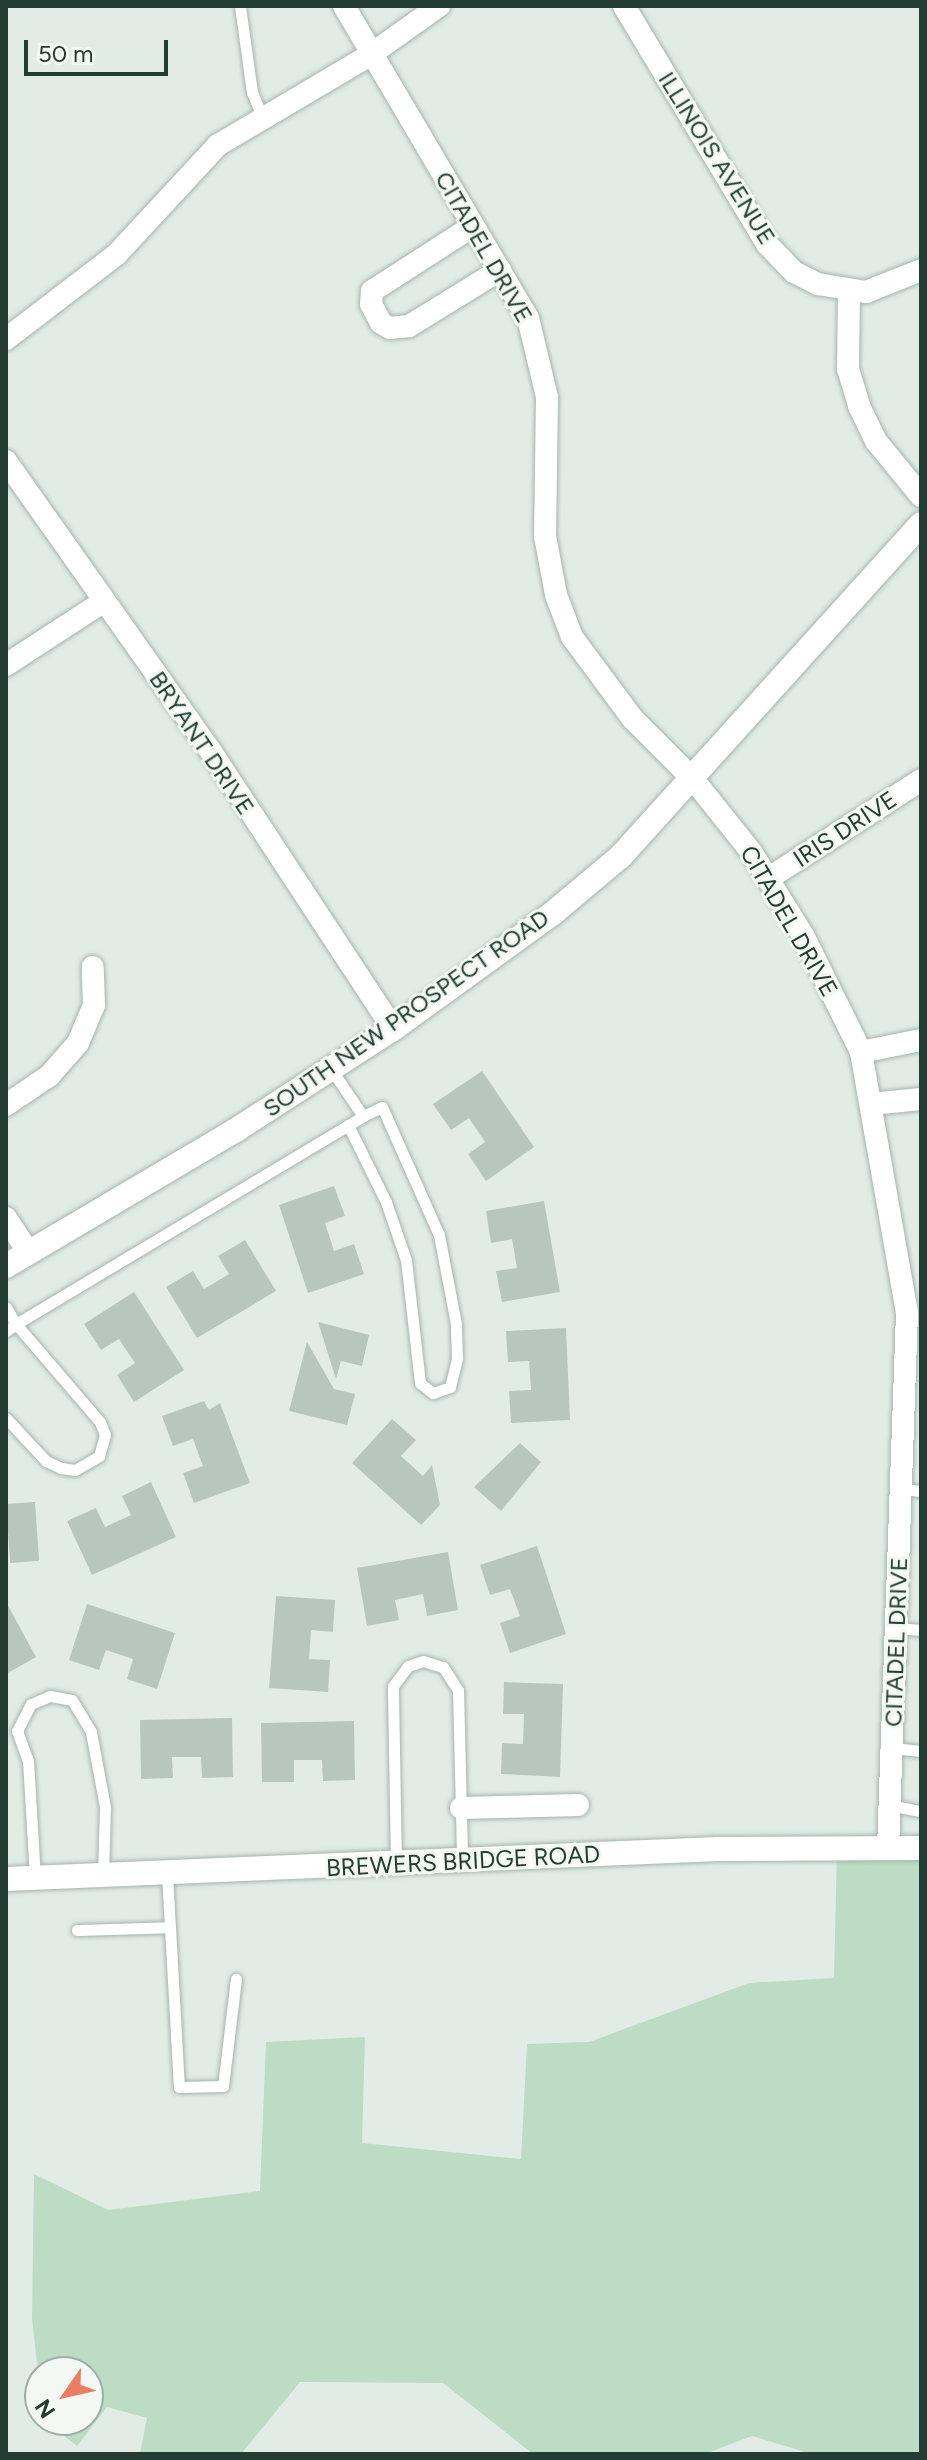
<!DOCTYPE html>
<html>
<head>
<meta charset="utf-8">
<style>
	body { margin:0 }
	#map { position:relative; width:927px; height:2460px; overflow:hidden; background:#e2ece7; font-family:Figtree,sans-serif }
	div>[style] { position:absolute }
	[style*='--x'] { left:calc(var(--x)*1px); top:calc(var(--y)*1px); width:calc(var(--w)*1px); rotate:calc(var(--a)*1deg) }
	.green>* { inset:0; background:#bcdcc3 }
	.building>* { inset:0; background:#b8c6c0; transform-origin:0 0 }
	.roads { filter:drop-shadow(0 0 2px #a5b4ae) drop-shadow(0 0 2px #a5b4ae) }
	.lane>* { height:11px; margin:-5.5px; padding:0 5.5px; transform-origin:5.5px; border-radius:5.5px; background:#fff }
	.street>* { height:22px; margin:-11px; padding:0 11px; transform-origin:11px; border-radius:11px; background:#fff }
	.secondary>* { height:24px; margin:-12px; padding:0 12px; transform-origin:12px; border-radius:12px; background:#fff }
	span { translate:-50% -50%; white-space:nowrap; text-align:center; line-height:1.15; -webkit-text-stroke:6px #f3f8f5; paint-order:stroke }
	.street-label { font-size:24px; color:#233c34 }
	.frame { position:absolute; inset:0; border:8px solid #233c34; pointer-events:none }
	.north { position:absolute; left:24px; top:2356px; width:80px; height:80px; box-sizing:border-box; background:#f3f8f5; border:2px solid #a0ada8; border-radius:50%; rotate:236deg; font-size:22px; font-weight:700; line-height:32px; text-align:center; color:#233c34 }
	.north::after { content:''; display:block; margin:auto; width:28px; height:36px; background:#eb7d61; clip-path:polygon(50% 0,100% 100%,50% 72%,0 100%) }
	.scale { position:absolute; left:24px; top:40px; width:144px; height:36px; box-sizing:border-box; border:4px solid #233c34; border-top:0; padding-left:10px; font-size:24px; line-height:28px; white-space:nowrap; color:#233c34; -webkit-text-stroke:6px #f3f8f5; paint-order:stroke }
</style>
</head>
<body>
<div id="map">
	<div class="green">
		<i style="clip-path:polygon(837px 1849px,921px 1852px,921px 2454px,812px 2454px,752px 2436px,705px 2454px,533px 2454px,443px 2383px,300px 2382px,241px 2454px,140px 2454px,147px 2418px,107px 2407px,77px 2446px,44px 2420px,88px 2420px,88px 2372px,40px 2372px,40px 2391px,32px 2318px,34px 2174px,108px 2210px,260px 2191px,266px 2042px,365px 2037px,362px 2143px,521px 2159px,527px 2044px,589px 2042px,749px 1983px,834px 1978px)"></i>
	</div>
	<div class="building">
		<i style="clip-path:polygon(482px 1071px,534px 1147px,486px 1181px,468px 1154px,485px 1142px,469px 1118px,451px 1130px,433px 1104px)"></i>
		<i style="clip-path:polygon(334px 1186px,345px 1216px,325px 1223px,334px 1251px,354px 1244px,364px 1274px,308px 1293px,279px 1205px)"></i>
		<i style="clip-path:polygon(544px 1201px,560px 1292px,502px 1302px,496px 1271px,517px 1268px,512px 1239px,491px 1243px,486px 1211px)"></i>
		<i style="clip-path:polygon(245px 1240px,276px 1291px,197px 1338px,166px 1287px,193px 1271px,204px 1289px,229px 1274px,218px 1256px)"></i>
		<i style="clip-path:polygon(134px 1292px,184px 1370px,134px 1402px,117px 1375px,135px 1363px,119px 1339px,101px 1350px,84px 1324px)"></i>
		<i style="clip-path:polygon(318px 1322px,369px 1335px,362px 1366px,341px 1361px,336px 1379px)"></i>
		<i style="clip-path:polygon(566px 1328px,570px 1420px,511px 1423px,509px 1391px,531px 1390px,529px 1361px,508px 1362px,506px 1331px)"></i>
		<i style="clip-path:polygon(307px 1342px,334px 1389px,355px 1394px,347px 1425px,289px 1411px)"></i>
		<i style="clip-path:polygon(204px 1401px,209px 1410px,220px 1403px,250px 1483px,194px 1503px,183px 1473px,203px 1466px,193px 1439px,173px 1446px,162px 1416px)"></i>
		<i style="clip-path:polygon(392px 1419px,416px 1440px,401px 1456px,423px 1476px,432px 1465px,440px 1505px,421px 1525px,352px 1463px)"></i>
		<i style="clip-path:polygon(520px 1443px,541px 1462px,501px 1511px,474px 1487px)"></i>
		<i style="clip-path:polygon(151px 1482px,176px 1537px,92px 1575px,67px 1521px,96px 1508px,105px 1527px,131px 1515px,122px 1496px)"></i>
		<i style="left:35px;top:1502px;width:59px;height:29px;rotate:86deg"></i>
		<i style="clip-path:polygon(537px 1546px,566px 1634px,510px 1653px,500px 1623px,520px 1616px,510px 1589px,490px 1595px,480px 1565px)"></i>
		<i style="clip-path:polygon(448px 1552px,458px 1610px,427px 1616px,423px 1594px,395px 1600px,399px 1620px,367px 1626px,357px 1568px)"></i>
		<i style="clip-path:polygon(276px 1596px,335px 1600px,333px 1632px,311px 1630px,309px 1659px,330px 1660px,328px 1692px,269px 1688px)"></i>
		<i style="clip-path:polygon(6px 1602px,36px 1657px,6px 1674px)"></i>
		<i style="clip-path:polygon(87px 1604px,175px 1633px,157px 1689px,127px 1679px,133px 1659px,106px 1650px,99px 1670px,69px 1660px)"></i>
		<i style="clip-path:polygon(504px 1682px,563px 1684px,560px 1777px,501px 1774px,502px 1743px,523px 1744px,524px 1714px,503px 1714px)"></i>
		<i style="clip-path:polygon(232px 1718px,233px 1777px,202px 1778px,201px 1757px,172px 1757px,173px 1778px,141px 1779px,140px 1720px)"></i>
		<i style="clip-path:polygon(354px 1721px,355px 1780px,323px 1781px,322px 1760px,294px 1760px,294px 1782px,262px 1782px,261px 1723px)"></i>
	</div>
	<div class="roads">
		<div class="lane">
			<i style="--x:240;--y:6;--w:87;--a:82.1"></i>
			<i style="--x:252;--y:92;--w:29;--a:68"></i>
			<i style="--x:348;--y:1125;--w:86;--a:63.7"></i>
			<i style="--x:386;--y:1202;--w:61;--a:71"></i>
			<i style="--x:406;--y:1260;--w:124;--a:83.5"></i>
			<i style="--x:420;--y:1383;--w:16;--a:38"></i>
			<i style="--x:433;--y:1393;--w:18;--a:-19"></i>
			<i style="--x:450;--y:1387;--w:30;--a:-76"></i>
			<i style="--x:457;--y:1358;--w:34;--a:-92"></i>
			<i style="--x:456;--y:1324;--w:91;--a:-100.8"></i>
			<i style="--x:439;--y:1235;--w:140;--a:-114"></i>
			<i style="--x:382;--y:1107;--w:21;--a:155"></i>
			<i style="--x:6;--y:1307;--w:20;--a:60"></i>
			<i style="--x:16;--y:1324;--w:12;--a:145"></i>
			<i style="--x:6;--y:1418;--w:59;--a:47.1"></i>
			<i style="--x:46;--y:1461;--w:17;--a:25"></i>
			<i style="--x:61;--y:1468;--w:14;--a:8"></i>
			<i style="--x:75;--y:1470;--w:28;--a:-30"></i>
			<i style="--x:99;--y:1456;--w:22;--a:-74"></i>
			<i style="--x:105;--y:1435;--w:14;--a:-111"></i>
			<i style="--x:100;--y:1422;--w:129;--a:-130.6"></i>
			<i style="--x:16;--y:1324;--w:405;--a:-30.9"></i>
			<i style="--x:363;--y:1116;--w:57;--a:-124.2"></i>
			<i style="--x:902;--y:1489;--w:19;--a:6"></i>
			<i style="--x:897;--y:1628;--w:24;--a:5"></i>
			<i style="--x:892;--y:1748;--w:29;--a:6"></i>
			<i style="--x:889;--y:1805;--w:33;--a:11"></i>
			<i style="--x:396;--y:1864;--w:178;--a:-91"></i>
			<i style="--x:393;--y:1686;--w:25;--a:-53"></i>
			<i style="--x:408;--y:1666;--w:16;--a:-18"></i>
			<i style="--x:423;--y:1661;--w:21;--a:17"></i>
			<i style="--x:443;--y:1667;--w:27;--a:57"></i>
			<i style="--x:458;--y:1690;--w:169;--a:88.6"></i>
			<i style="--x:167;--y:1874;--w:213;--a:86.8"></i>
			<i style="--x:179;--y:2087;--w:44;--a:-1.3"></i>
			<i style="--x:223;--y:2086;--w:108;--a:-83.1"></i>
			<i style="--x:35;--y:1878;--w:117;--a:-93.4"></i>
			<i style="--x:28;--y:1761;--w:32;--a:-110"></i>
			<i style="--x:17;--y:1731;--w:30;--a:-63"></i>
			<i style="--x:31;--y:1704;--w:21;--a:-23"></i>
			<i style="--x:50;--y:1696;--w:22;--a:10"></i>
			<i style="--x:72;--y:1700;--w:37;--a:59"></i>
			<i style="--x:91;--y:1732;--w:76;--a:79.4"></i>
			<i style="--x:105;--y:1807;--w:68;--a:91.7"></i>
			<i style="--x:77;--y:1930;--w:93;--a:-1.8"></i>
		</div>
		<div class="street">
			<i style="--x:344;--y:6;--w:362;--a:59.5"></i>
			<i style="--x:528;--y:318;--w:81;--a:76.5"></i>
			<i style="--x:547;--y:397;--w:139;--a:90.8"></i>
			<i style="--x:545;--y:536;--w:60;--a:79.4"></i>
			<i style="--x:556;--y:595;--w:45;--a:69.1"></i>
			<i style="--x:572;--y:637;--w:102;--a:53.4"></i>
			<i style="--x:633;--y:719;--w:85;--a:45"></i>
			<i style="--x:693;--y:779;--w:95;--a:51.4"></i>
			<i style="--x:752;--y:853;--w:99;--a:58.2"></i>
			<i style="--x:804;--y:937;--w:128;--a:63.6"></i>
			<i style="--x:861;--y:1052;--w:265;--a:80"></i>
			<i style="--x:907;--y:1313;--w:535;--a:92.03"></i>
			<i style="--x:624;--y:6;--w:278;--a:59"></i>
			<i style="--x:767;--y:244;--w:39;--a:46"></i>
			<i style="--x:794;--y:272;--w:27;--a:27"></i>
			<i style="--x:818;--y:284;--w:49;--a:9.5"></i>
			<i style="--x:866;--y:292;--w:59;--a:-21.8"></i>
			<i style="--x:473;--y:226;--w:120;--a:147.2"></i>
			<i style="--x:372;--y:291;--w:13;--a:94"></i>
			<i style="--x:371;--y:304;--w:21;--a:62"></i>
			<i style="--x:381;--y:323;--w:10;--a:29"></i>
			<i style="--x:390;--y:328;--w:19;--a:-6"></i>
			<i style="--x:409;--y:326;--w:107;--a:-31.6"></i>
			<i style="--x:849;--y:290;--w:79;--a:90.7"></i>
			<i style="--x:848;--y:369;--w:39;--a:73"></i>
			<i style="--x:859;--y:406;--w:39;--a:64"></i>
			<i style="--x:876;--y:441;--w:71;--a:50.7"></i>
			<i style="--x:6;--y:339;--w:140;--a:-37.4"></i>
			<i style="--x:117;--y:254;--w:149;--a:-47.2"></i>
			<i style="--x:218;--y:145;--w:177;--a:-30.6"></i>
			<i style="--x:370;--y:55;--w:85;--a:-35.4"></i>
			<i style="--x:6;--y:461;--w:354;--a:54.8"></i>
			<i style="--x:210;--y:750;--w:334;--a:56.7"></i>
			<i style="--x:6;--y:665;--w:117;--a:-33.1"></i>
			<i style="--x:769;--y:878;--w:181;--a:-32.8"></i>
			<i style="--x:861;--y:1052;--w:61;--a:-11.3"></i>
			<i style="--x:871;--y:1104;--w:50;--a:-5.7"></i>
			<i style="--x:6;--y:1105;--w:52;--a:-34"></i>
			<i style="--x:49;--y:1076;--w:44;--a:-48.7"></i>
			<i style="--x:78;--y:1043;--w:41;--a:-67.2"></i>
			<i style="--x:94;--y:1005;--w:38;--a:-92"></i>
			<i style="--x:6;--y:1218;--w:42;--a:56.7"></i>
			<i style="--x:461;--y:1808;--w:117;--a:-1.5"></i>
		</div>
		<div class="secondary">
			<i style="--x:6;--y:1266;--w:267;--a:-30.6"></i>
			<i style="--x:236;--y:1130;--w:187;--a:-32.8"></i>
			<i style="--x:393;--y:1029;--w:198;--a:-35.9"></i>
			<i style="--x:553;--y:913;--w:89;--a:-40"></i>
			<i style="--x:621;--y:856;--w:447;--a:-47.9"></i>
			<i style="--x:6;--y:1879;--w:713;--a:-2.41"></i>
			<i style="--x:718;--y:1849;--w:203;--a:-0.3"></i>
		</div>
	</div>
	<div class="street-label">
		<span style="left:717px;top:158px;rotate:58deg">ILLINOIS AVENUE</span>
		<span style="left:484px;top:247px;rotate:60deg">CITADEL DRIVE</span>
		<span style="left:202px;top:743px;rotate:56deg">BRYANT DRIVE</span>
		<span style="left:845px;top:829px;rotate:-33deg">IRIS DRIVE</span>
		<span style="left:789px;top:921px;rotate:60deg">CITADEL DRIVE</span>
		<span style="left:406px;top:1013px;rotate:-35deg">SOUTH NEW PROSPECT ROAD</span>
		<span style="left:896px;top:1642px;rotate:-88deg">CITADEL DRIVE</span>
		<span style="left:463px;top:1861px;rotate:-3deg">BREWERS BRIDGE ROAD</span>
	</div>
	<div class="frame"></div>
	<div class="north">N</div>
	<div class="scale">50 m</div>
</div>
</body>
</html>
